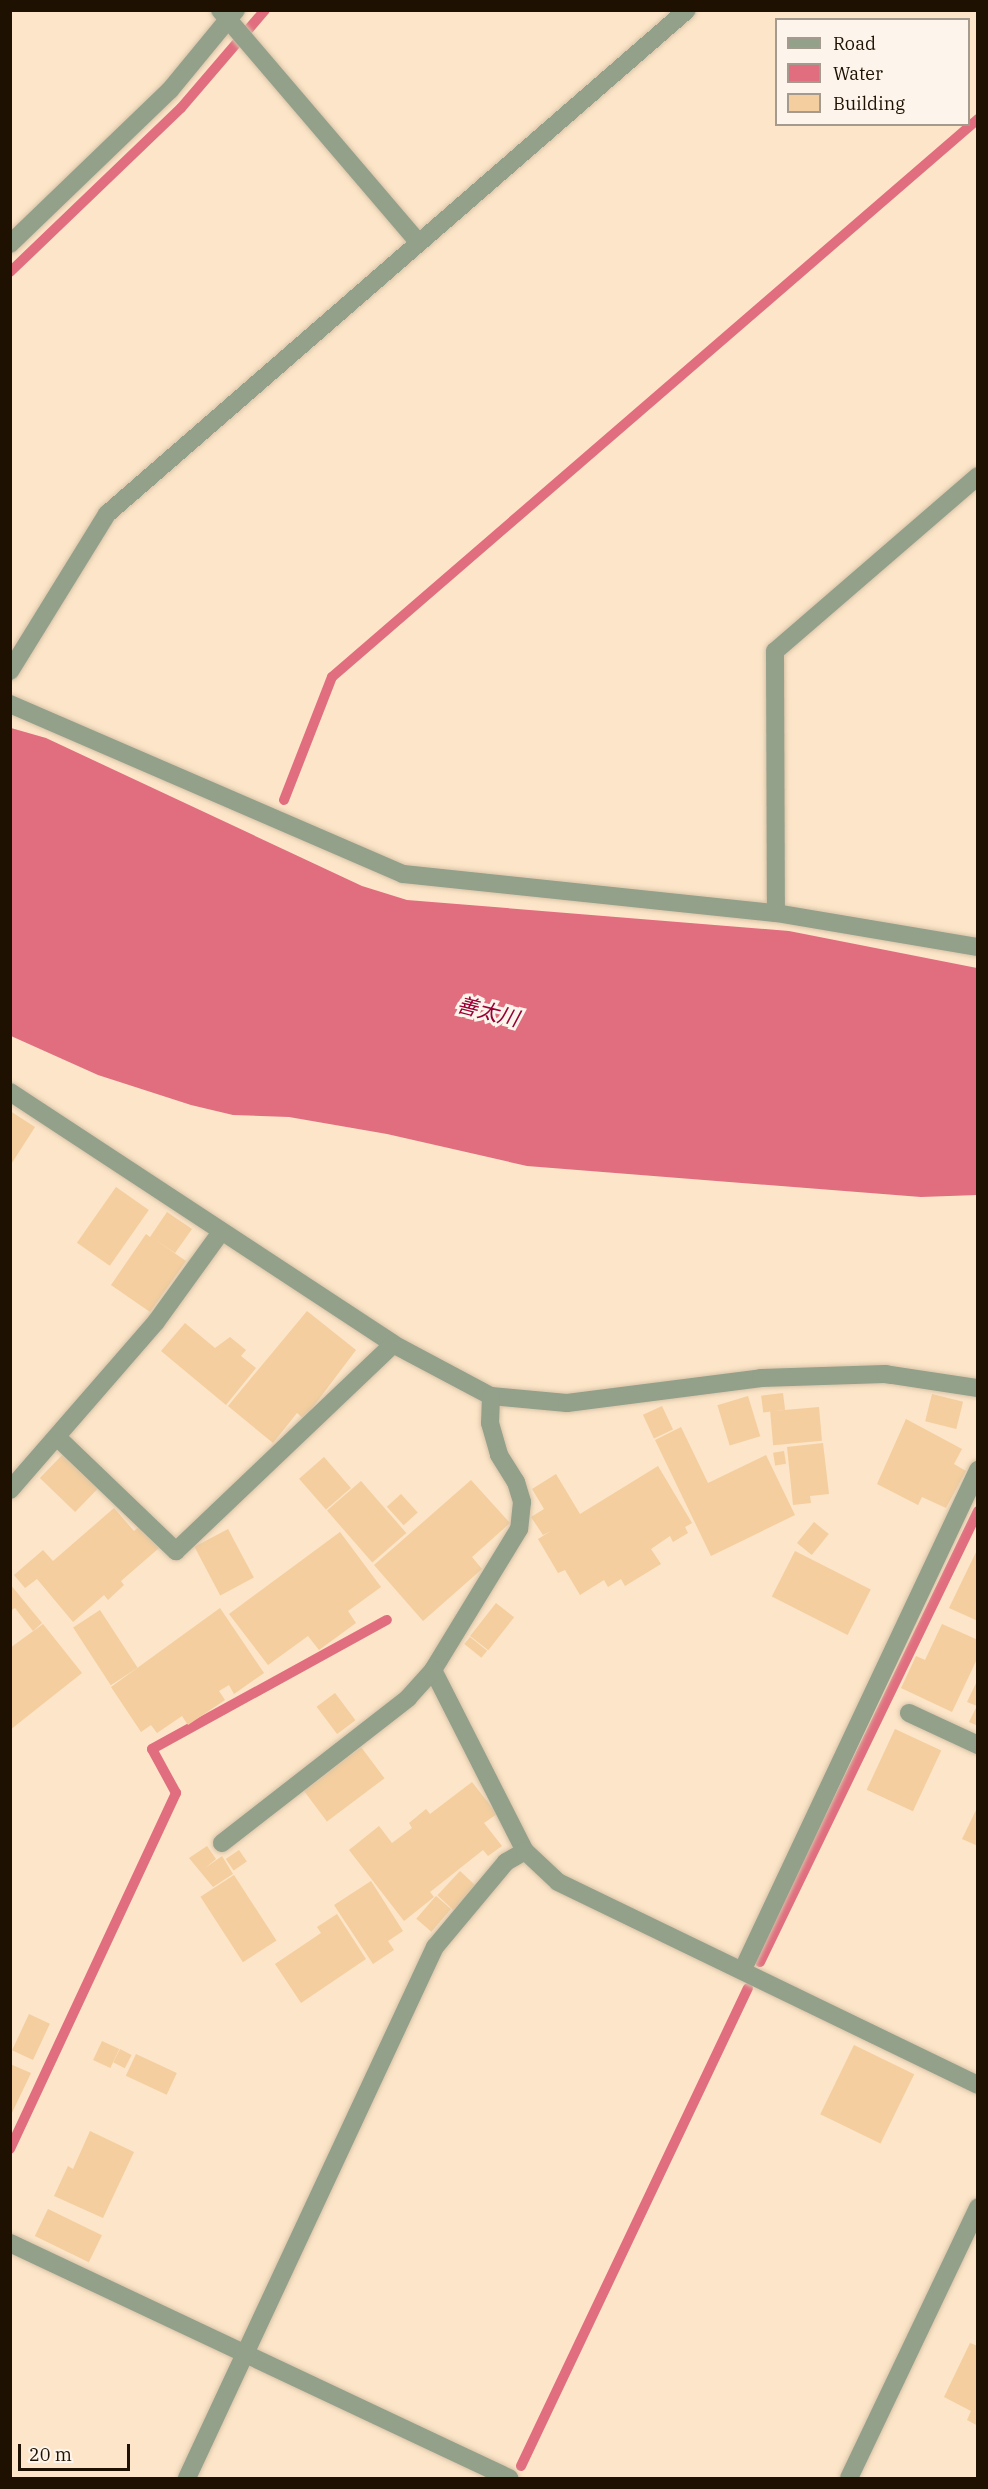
<!DOCTYPE html>
<html>
<head>
<meta charset="utf-8">
<style>
	body { margin:0 }
	#map { position:relative; width:988px; height:2489px; overflow:hidden; background:#fce5c8; font-family:"IBM Plex Serif","Noto Sans JP",serif }
	div>[style] { position:absolute }
	[style*='--x'] { left:calc(var(--x)*1px); top:calc(var(--y)*1px); width:calc(var(--w)*1px); rotate:calc(var(--a)*1deg) }
	.water>* { inset:0; background:#e16e7f }
	.stream>* { height:10px; margin:-5px; padding:0 5px; transform-origin:5px; border-radius:5px; background:#e16e7f }
	.building>* { inset:0; background:#f4ce9e; transform-origin:0 0 }
	.roads { filter:drop-shadow(0 0 2px #d8c3a8) drop-shadow(0 0 2px #d8c3a8) }
	.minor>* { height:18px; margin:-9px; padding:0 9px; transform-origin:9px; border-radius:9px; background:#93a08a }
	span { translate:-50% -50%; white-space:nowrap; text-align:center; line-height:1.15; -webkit-text-stroke:6px #fdf5eb; paint-order:stroke }
	.water-label { font-size:21px; color:#990136; font-style:italic }
	.frame { position:absolute; inset:0; border:12px solid #1e1101; pointer-events:none }
	.legend { position:absolute; left:775px; top:18px; width:195px; height:108px; box-sizing:border-box; background:#fdf5eb; border:2px solid #a49a8d; margin:0; padding:8px 10px; list-style:none; font-size:18px; color:#1e1101 }
	.legend li { display:flex; align-items:center; gap:12px; height:30px }
	.legend b { width:30px; border:2px solid #a49a8d }
	.scale { position:absolute; left:18px; top:2444px; width:112px; height:27px; box-sizing:border-box; border:3px solid #1e1101; border-top:0; padding-left:8px; font-size:18px; line-height:21px; white-space:nowrap; color:#1e1101; -webkit-text-stroke:4px #fdf5eb; paint-order:stroke }
</style>
</head>
<body>
<div id="map">
	<div class="water">
		<i style="clip-path:polygon(11px 728px,46px 738px,362px 886px,407px 900px,789px 931px,977px 968px,977px 1195px,921px 1197px,527px 1166px,387px 1134px,289px 1117px,233px 1115px,191px 1105px,98px 1075px,11px 1036px)"></i>
	</div>
	<div class="stream">
		<i style="--x:10;--y:272;--w:237;--a:-43.8"></i>
		<i style="--x:181;--y:108;--w:129;--a:-49.4"></i>
		<i style="--x:284;--y:800;--w:132;--a:-68.7"></i>
		<i style="--x:332;--y:677;--w:854;--a:-40.82"></i>
		<i style="--x:760;--y:1962;--w:501;--a:-64.2"></i>
		<i style="--x:10;--y:2149;--w:393;--a:-65"></i>
		<i style="--x:176;--y:1793;--w:50;--a:-118.6"></i>
		<i style="--x:152;--y:1749;--w:268;--a:-28.8"></i>
		<i style="--x:521;--y:2466;--w:529;--a:-64.6"></i>
	</div>
	<div class="building">
		<i style="clip-path:polygon(10px 1111px,35px 1127px,10px 1166px)"></i>
		<i style="left:116px;top:1187px;width:40px;height:68px;rotate:35deg"></i>
		<i style="clip-path:polygon(167px 1212px,192px 1229px,175px 1253px,154px 1239px,186px 1261px,150px 1312px,111px 1285px,146px 1234px,150px 1237px)"></i>
		<i style="clip-path:polygon(307px 1311px,356px 1350px,304px 1419px,297px 1413px,273px 1443px,228px 1406px)"></i>
		<i style="clip-path:polygon(185px 1323px,215px 1348px,230px 1337px,246px 1350px,241px 1356px,256px 1368px,226px 1405px,161px 1351px)"></i>
		<i style="left:783px;top:1393px;width:17px;height:22px;rotate:83deg"></i>
		<i style="left:932px;top:1394px;width:32px;height:28px;rotate:14deg"></i>
		<i style="left:748px;top:1396px;width:42px;height:32px;rotate:73deg"></i>
		<i style="left:662px;top:1406px;width:26px;height:21px;rotate:65deg"></i>
		<i style="left:819px;top:1407px;width:34px;height:49px;rotate:85deg"></i>
		<i style="clip-path:polygon(906px 1419px,962px 1449px,954px 1464px,966px 1471px,946px 1508px,922px 1497px,918px 1505px,877px 1484px)"></i>
		<i style="clip-path:polygon(681px 1427px,708px 1483px,766px 1455px,795px 1515px,711px 1556px,655px 1440px)"></i>
		<i style="clip-path:polygon(823px 1443px,829px 1494px,810px 1496px,811px 1503px,793px 1505px,787px 1447px)"></i>
		<i style="left:67px;top:1450px;width:49px;height:39px;rotate:44deg"></i>
		<i style="left:784px;top:1451px;width:13px;height:11px;rotate:81deg"></i>
		<i style="left:324px;top:1457px;width:41px;height:33px;rotate:49deg"></i>
		<i style="clip-path:polygon(658px 1466px,692px 1523px,685px 1527px,688px 1533px,673px 1542px,670px 1536px,651px 1549px,661px 1564px,625px 1586px,621px 1579px,608px 1587px,604px 1580px,580px 1595px,565px 1570px,558px 1573px,538px 1539px,551px 1531px,543px 1535px,531px 1517px,544px 1509px,532px 1489px,556px 1474px,580px 1514px)"></i>
		<i style="clip-path:polygon(471px 1480px,510px 1523px,472px 1557px,482px 1569px,423px 1621px,374px 1565px)"></i>
		<i style="left:361px;top:1481px;width:69px;height:45px;rotate:49deg"></i>
		<i style="left:401px;top:1494px;width:25px;height:19px;rotate:48deg"></i>
		<i style="clip-path:polygon(114px 1508px,134px 1531px,140px 1526px,159px 1548px,121px 1581px,124px 1585px,108px 1600px,104px 1595px,73px 1622px,37px 1579px,25px 1588px,14px 1575px,43px 1550px,53px 1561px)"></i>
		<i style="left:814px;top:1522px;width:19px;height:27px;rotate:39deg"></i>
		<i style="left:228px;top:1529px;width:55px;height:38px;rotate:62deg"></i>
		<i style="clip-path:polygon(340px 1532px,381px 1587px,348px 1611px,356px 1623px,319px 1650px,308px 1636px,268px 1665px,229px 1614px)"></i>
		<i style="clip-path:polygon(978px 1548px,978px 1621px,949px 1608px)"></i>
		<i style="left:795px;top:1551px;width:85px;height:51px;rotate:27deg"></i>
		<i style="clip-path:polygon(10px 1584px,42px 1623px,33px 1631px,15px 1608px,10px 1611px)"></i>
		<i style="left:496px;top:1603px;width:23px;height:42px;rotate:38deg"></i>
		<i style="clip-path:polygon(220px 1608px,264px 1673px,234px 1694px,229px 1685px,219px 1691px,225px 1700px,188px 1725px,182px 1716px,157px 1733px,151px 1725px,141px 1732px,111px 1687px)"></i>
		<i style="left:100px;top:1610px;width:69px;height:32px;rotate:57deg"></i>
		<i style="clip-path:polygon(43px 1624px,82px 1673px,10px 1730px,10px 1648px)"></i>
		<i style="clip-path:polygon(942px 1624px,978px 1640px,978px 1657px,952px 1712px,901px 1688px,916px 1656px,925px 1660px)"></i>
		<i style="left:470px;top:1637px;width:22px;height:9px;rotate:39deg"></i>
		<i style="clip-path:polygon(978px 1679px,978px 1726px,969px 1722px,977px 1706px,967px 1702px)"></i>
		<i style="left:335px;top:1693px;width:34px;height:23px;rotate:53deg"></i>
		<i style="left:895px;top:1729px;width:51px;height:67px;rotate:25deg"></i>
		<i style="left:361px;top:1747px;width:39px;height:72px;rotate:53deg"></i>
		<i style="clip-path:polygon(472px 1782px,497px 1814px,484px 1823px,502px 1846px,488px 1856px,483px 1850px,430px 1892px,434px 1897px,404px 1921px,349px 1850px,379px 1826px,392px 1843px,412px 1828px,409px 1823px,426px 1809px,430px 1814px)"></i>
		<i style="clip-path:polygon(978px 1806px,978px 1846px,962px 1839px)"></i>
		<i style="clip-path:polygon(207px 1846px,216px 1859px,205px 1868px,222px 1856px,233px 1874px,213px 1887px,189px 1858px)"></i>
		<i style="left:239px;top:1850px;width:14px;height:16px;rotate:56deg"></i>
		<i style="left:460px;top:1871px;width:22px;height:33px;rotate:43deg"></i>
		<i style="left:234px;top:1875px;width:78px;height:40px;rotate:57deg"></i>
		<i style="clip-path:polygon(371px 1881px,403px 1931px,388px 1941px,394px 1950px,373px 1964px,334px 1905px)"></i>
		<i style="left:436px;top:1896px;width:20px;height:30px;rotate:41deg"></i>
		<i style="clip-path:polygon(337px 1914px,366px 1959px,301px 2003px,275px 1964px,321px 1933px,317px 1927px)"></i>
		<i style="left:29px;top:2014px;width:23px;height:40px;rotate:25deg"></i>
		<i style="left:102px;top:2041px;width:19px;height:21px;rotate:25deg"></i>
		<i style="left:854px;top:2045px;width:67px;height:77px;rotate:26deg"></i>
		<i style="left:120px;top:2049px;width:13px;height:15px;rotate:27deg"></i>
		<i style="left:136px;top:2054px;width:45px;height:24px;rotate:25deg"></i>
		<i style="clip-path:polygon(10px 2064px,31px 2073px,10px 2117px)"></i>
		<i style="clip-path:polygon(90px 2131px,134px 2152px,103px 2218px,54px 2196px,68px 2166px,73px 2169px)"></i>
		<i style="left:48px;top:2209px;width:60px;height:30px;rotate:26deg"></i>
		<i style="clip-path:polygon(970px 2343px,978px 2346px,978px 2426px,967px 2420px,971px 2411px,944px 2397px)"></i>
	</div>
	<div class="roads">
		<div class="minor">
			<i style="--x:220;--y:10;--w:306;--a:49.5"></i>
			<i style="--x:10;--y:244;--w:222;--a:-43.9"></i>
			<i style="--x:170;--y:90;--w:104;--a:-50.5"></i>
			<i style="--x:978;--y:476;--w:268;--a:139.2"></i>
			<i style="--x:775;--y:651;--w:262;--a:89.8"></i>
			<i style="--x:776;--y:913;--w:205;--a:9.6"></i>
			<i style="--x:10;--y:671;--w:185;--a:-58.3"></i>
			<i style="--x:107;--y:514;--w:768;--a:-40.99"></i>
			<i style="--x:10;--y:704;--w:428;--a:23.4"></i>
			<i style="--x:403;--y:874;--w:375;--a:6"></i>
			<i style="--x:10;--y:1092;--w:458;--a:33.3"></i>
			<i style="--x:393;--y:1344;--w:111;--a:28"></i>
			<i style="--x:491;--y:1396;--w:76;--a:5.3"></i>
			<i style="--x:567;--y:1403;--w:196;--a:-7.3"></i>
			<i style="--x:761;--y:1378;--w:124;--a:-1.8"></i>
			<i style="--x:885;--y:1374;--w:94;--a:8.6"></i>
			<i style="--x:491;--y:1396;--w:27;--a:92"></i>
			<i style="--x:490;--y:1423;--w:33;--a:74"></i>
			<i style="--x:499;--y:1455;--w:32;--a:58"></i>
			<i style="--x:516;--y:1482;--w:21;--a:73"></i>
			<i style="--x:522;--y:1502;--w:27;--a:96"></i>
			<i style="--x:519;--y:1529;--w:165;--a:121.4"></i>
			<i style="--x:433;--y:1670;--w:203;--a:63.1"></i>
			<i style="--x:57;--y:1437;--w:165;--a:43.8"></i>
			<i style="--x:176;--y:1551;--w:300;--a:-43.6"></i>
			<i style="--x:10;--y:1490;--w:223;--a:-49"></i>
			<i style="--x:156;--y:1322;--w:111;--a:-54.2"></i>
			<i style="--x:909;--y:1713;--w:76;--a:24.9"></i>
			<i style="--x:222;--y:1843;--w:236;--a:-37.9"></i>
			<i style="--x:408;--y:1698;--w:38;--a:-48"></i>
			<i style="--x:743;--y:1969;--w:552;--a:-64.78"></i>
			<i style="--x:10;--y:2243;--w:552;--a:25.22"></i>
			<i style="--x:187;--y:2478;--w:586;--a:-64.97"></i>
			<i style="--x:435;--y:1947;--w:111;--a:-50.1"></i>
			<i style="--x:506;--y:1862;--w:22;--a:-30"></i>
			<i style="--x:525;--y:1851;--w:45;--a:43.2"></i>
			<i style="--x:558;--y:1882;--w:466;--a:25.8"></i>
			<i style="--x:849;--y:2478;--w:300;--a:-64.5"></i>
		</div>
	</div>
	<div class="water-label">
		<span style="left:488px;top:1011px;rotate:14deg">善太川</span>
	</div>
	<div class="frame"></div>
	<ul class="legend">
	<li><b style="height:8px;background:#93a08a"></b>Road</li>
	<li><b style="height:16px;background:#e16e7f"></b>Water</li>
	<li><b style="height:16px;background:#f4ce9e"></b>Building</li>
	</ul>
	<div class="scale">20 m</div>
</div>
</body>
</html>
